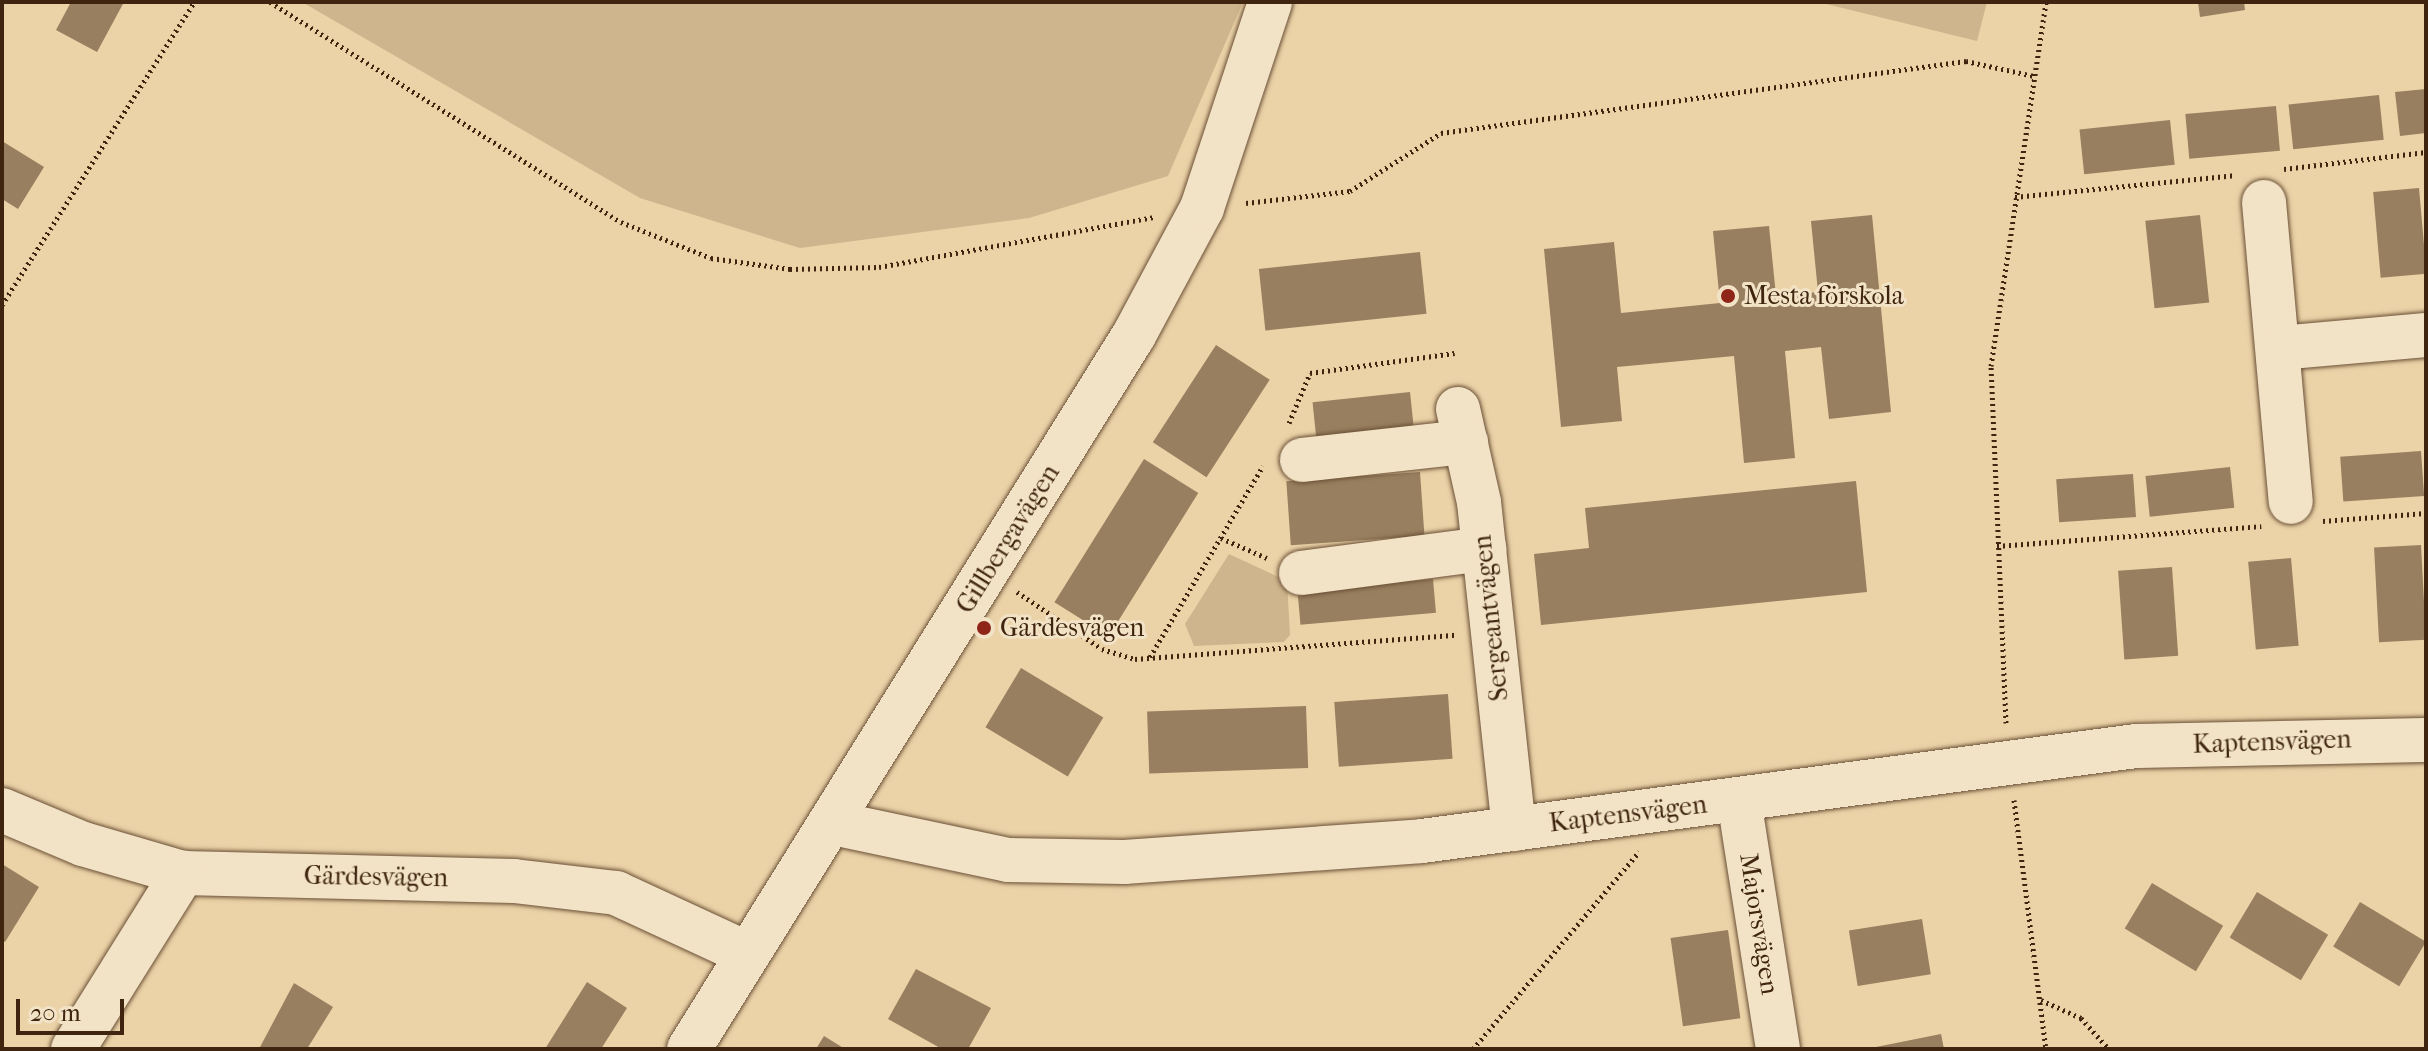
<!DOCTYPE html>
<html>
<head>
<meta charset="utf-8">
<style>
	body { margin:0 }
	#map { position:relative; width:2428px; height:1051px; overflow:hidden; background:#ebd2a7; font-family:"IM FELL French Canon",serif }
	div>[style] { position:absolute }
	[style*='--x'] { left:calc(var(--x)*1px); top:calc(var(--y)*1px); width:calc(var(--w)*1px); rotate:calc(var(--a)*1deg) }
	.green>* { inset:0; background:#ceb58d }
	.building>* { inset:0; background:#987f5f; transform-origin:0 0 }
	.path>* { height:5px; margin-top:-2.5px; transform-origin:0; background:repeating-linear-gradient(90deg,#3f2510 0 2px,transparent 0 6px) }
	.roads { filter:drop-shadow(0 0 2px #6a5036) drop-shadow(0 0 2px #6a5036) }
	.minor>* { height:44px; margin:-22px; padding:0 22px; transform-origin:22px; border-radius:22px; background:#f2e2c6 }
	.dots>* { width:22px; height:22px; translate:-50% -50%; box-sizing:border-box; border:4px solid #f2e2c6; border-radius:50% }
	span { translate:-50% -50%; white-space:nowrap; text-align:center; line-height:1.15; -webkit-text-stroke:6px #f2e2c6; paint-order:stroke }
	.poi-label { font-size:26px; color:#3f2510 }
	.left { translate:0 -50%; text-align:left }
	.street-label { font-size:26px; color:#3f2510 }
	.frame { position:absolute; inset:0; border:4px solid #3f2510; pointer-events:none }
	.scale { position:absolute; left:16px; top:999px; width:108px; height:36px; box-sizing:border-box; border:4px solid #3f2510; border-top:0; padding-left:10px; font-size:24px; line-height:28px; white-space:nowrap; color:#3f2510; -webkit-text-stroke:6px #f2e2c6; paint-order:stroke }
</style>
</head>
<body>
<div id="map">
	<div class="green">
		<i style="clip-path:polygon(302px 2px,1243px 2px,1168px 176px,1029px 218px,800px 248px,640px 198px)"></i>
		<i style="clip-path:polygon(1818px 2px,1987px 2px,1977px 41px)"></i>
		<i style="clip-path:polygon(1229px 554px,1287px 581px,1290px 635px,1284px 642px,1194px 646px,1185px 624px)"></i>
	</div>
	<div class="building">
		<i style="clip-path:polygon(71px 2px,124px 2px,97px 52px,56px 30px)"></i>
		<i style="clip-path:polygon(2198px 2px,2244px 2px,2245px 10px,2200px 17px)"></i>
		<i style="clip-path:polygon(2426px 89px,2426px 133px,2400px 136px,2395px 92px)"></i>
		<i style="left:2379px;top:95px;width:45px;height:91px;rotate:84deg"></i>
		<i style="left:2276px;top:106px;width:45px;height:91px;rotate:85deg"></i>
		<i style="left:2170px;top:120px;width:45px;height:91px;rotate:84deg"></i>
		<i style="clip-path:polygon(2px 141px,44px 167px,18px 209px,2px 199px)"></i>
		<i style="left:2419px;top:188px;width:86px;height:46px;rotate:85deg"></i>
		<i style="clip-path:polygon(1872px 215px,1891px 412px,1829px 419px,1821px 347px,1785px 351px,1795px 458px,1744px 463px,1734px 356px,1617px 367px,1622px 421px,1561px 427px,1544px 249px,1614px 242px,1621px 313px,1720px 303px,1713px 231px,1769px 226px,1776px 296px,1818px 292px,1811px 221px)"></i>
		<i style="left:2200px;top:215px;width:88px;height:55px;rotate:84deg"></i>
		<i style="left:1420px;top:252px;width:62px;height:162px;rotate:84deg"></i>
		<i style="left:1216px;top:345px;width:64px;height:116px;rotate:33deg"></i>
		<i style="left:1410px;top:392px;width:40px;height:98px;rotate:84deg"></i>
		<i style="left:2421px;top:451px;width:45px;height:81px;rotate:86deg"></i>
		<i style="left:1144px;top:459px;width:64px;height:169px;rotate:32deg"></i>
		<i style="left:2230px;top:467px;width:41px;height:85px;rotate:84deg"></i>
		<i style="left:1420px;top:472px;width:64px;height:134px;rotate:86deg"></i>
		<i style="left:2133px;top:474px;width:43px;height:77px;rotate:86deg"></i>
		<i style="clip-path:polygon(1856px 481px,1867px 592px,1541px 625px,1534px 554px,1589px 548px,1585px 508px)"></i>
		<i style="left:2421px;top:545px;width:95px;height:47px;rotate:87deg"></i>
		<i style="left:2291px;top:558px;width:88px;height:43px;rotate:85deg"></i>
		<i style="left:2172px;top:567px;width:89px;height:54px;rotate:86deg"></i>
		<i style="left:1433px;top:579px;width:34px;height:136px;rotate:85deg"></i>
		<i style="left:1021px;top:668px;width:96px;height:69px;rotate:31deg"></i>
		<i style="left:1448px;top:694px;width:65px;height:114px;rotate:86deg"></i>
		<i style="left:1306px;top:706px;width:62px;height:159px;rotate:88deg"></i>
		<i style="clip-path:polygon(2px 864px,39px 887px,5px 942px,2px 940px)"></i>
		<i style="left:2152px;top:883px;width:83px;height:53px;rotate:31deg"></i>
		<i style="left:2257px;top:892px;width:83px;height:53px;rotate:31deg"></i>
		<i style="left:2360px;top:902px;width:77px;height:52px;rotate:31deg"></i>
		<i style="left:1922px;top:919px;width:56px;height:74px;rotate:81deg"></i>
		<i style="left:1728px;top:930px;width:89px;height:58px;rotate:82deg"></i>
		<i style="clip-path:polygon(916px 969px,991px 1008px,968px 1049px,942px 1049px,888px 1019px)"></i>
		<i style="clip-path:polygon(587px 982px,627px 1008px,601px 1049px,545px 1049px)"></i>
		<i style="clip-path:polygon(294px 983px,333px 1007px,307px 1049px,259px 1049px)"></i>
		<i style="clip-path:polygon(1941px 1034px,1944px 1049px,1871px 1049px,1871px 1048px)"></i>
		<i style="clip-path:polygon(824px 1036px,845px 1049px,816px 1049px)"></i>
	</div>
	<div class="path">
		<i style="--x:270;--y:2;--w:414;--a:32.1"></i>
		<i style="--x:621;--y:222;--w:97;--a:21.8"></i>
		<i style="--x:711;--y:258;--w:80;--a:7.9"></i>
		<i style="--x:790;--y:269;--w:89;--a:-1.3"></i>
		<i style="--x:879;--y:267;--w:279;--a:-10.3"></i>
		<i style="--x:2284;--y:169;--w:143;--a:-6.8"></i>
		<i style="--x:2015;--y:197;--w:220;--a:-5.7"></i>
		<i style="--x:1246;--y:203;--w:105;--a:-6.6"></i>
		<i style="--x:1350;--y:191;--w:108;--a:-32.5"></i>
		<i style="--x:1441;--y:133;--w:530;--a:-7.81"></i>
		<i style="--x:1966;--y:61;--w:70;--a:12.4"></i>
		<i style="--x:2;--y:305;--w:359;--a:-57.6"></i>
		<i style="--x:1289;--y:423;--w:54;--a:-67.2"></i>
		<i style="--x:1310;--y:373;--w:146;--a:-7.9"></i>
		<i style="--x:2323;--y:521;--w:103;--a:-4.4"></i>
		<i style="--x:1221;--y:538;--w:50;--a:23.5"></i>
		<i style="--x:1997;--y:546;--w:265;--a:-4.3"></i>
		<i style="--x:1017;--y:592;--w:102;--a:33.8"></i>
		<i style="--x:1102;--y:649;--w:34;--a:17"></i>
		<i style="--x:1135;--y:659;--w:322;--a:-4.3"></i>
		<i style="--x:1150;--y:657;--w:222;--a:-59.4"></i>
		<i style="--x:2006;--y:723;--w:357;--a:-92.4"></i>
		<i style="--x:1991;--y:366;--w:368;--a:-81.4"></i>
		<i style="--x:2014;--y:800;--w:251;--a:82.7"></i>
		<i style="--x:2041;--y:1000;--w:44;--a:24.2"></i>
		<i style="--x:2081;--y:1018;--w:42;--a:47.9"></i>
		<i style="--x:1473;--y:1049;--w:258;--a:-49.9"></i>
	</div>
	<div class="roads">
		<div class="minor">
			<i style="--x:2264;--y:202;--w:301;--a:84.9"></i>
			<i style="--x:2280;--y:348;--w:147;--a:-5.1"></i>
			<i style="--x:1458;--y:409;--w:95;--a:77.3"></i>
			<i style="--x:1479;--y:502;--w:329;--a:83.9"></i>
			<i style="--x:1302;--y:460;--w:165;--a:-6.3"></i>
			<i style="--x:1301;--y:573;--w:185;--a:-7.5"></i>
			<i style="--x:1739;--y:800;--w:252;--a:81.1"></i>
			<i style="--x:2;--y:810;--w:88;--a:22.8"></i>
			<i style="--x:83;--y:844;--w:104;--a:16.2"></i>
			<i style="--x:183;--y:873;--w:331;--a:1.4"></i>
			<i style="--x:514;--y:881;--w:103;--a:6.7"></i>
			<i style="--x:616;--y:893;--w:143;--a:24.8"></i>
			<i style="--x:833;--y:823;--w:179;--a:11.9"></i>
			<i style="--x:1008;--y:860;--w:116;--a:1"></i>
			<i style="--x:1124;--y:862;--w:299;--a:-4"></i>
			<i style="--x:1422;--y:841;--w:720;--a:-7.58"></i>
			<i style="--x:2136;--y:746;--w:290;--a:-1.2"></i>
			<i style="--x:73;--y:1049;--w:208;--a:-58"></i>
			<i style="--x:689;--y:1049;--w:841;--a:-58.07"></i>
			<i style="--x:1134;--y:335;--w:144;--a:-61.8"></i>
			<i style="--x:1202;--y:208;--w:217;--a:-71.7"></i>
		</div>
	</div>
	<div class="dots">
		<i style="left:1728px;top:296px;background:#8f2418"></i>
		<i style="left:984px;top:628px;background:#8f2418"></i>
	</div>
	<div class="poi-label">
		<span class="left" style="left:1744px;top:296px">Mesta förskola</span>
		<span class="left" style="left:1000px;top:628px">Gärdesvägen</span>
	</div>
	<div class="street-label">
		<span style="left:1008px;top:539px;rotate:-58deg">Gillbergavägen</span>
		<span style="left:1491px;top:618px;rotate:-96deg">Sergeantvägen</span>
		<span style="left:2272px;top:742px;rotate:-2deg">Kaptensvägen</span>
		<span style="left:1628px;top:814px;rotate:-7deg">Kaptensvägen</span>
		<span style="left:376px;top:877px;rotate:1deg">Gärdesvägen</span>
		<span style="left:1759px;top:924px;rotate:81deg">Majorsvägen</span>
	</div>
	<div class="frame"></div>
	<div class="scale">20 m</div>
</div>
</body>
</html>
